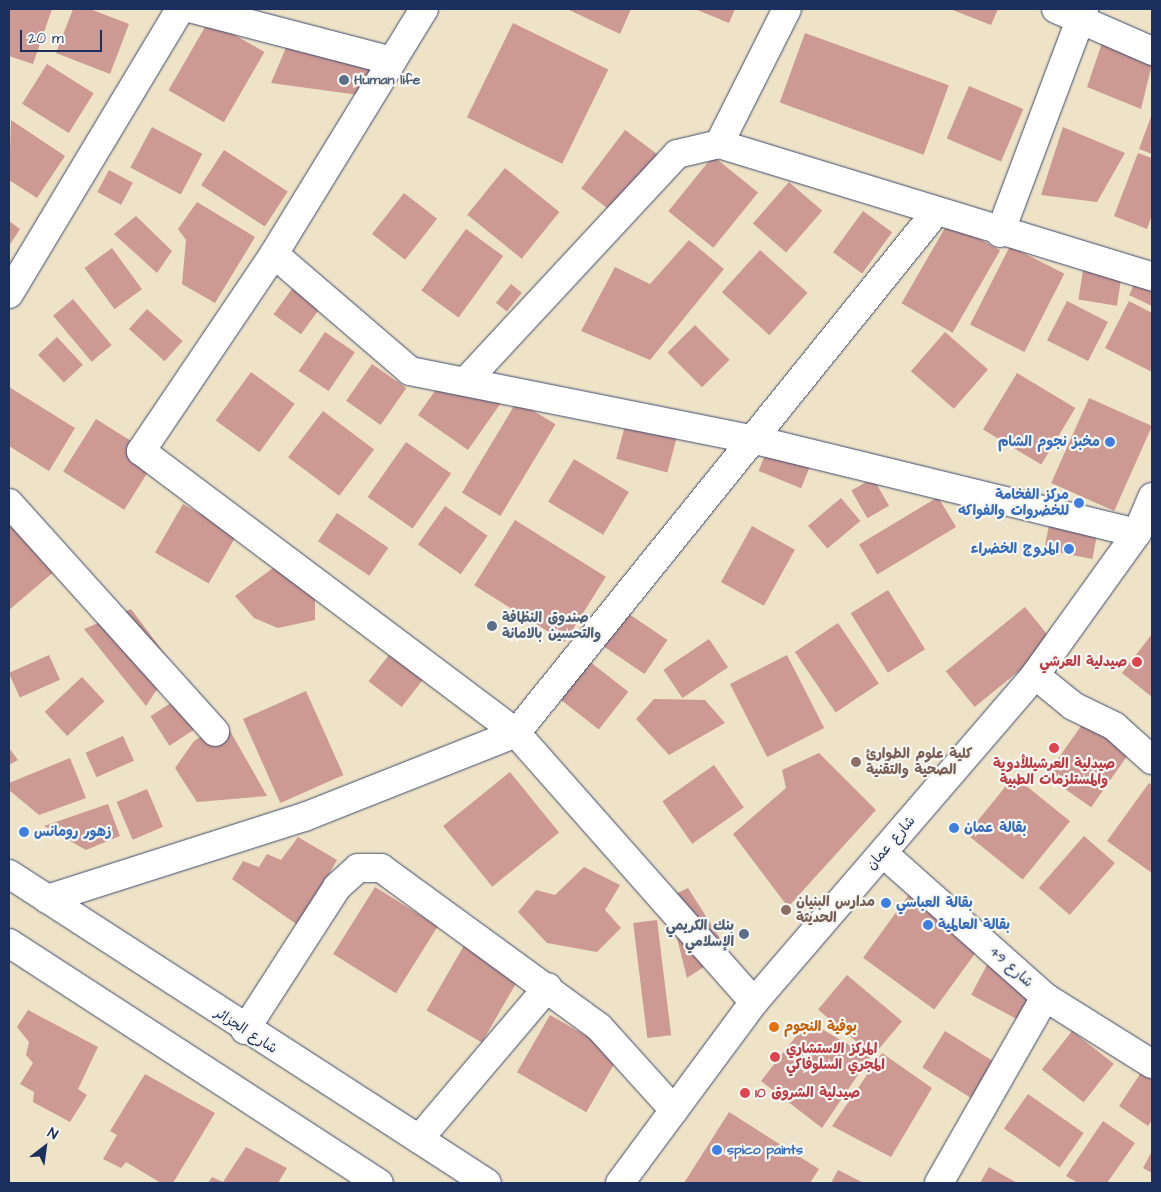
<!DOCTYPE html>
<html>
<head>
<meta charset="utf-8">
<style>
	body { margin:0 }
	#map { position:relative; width:1161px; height:1192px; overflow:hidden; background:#eee3c7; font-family:"Architects Daughter","Playpen Sans Arabic",sans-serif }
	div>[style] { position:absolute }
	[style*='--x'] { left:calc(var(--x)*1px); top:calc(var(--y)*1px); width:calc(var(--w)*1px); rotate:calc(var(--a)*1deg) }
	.building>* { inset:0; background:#cc9993; transform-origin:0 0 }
	.roads { filter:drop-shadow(0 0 1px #3b4a6e) drop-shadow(0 0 1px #3b4a6e) }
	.street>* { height:28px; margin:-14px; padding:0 14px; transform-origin:14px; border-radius:14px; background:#fff }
	.secondary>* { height:28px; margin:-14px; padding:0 14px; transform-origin:14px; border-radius:14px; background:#fff }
	.dots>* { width:14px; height:14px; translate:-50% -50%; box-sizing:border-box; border:2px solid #f6f6f2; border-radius:50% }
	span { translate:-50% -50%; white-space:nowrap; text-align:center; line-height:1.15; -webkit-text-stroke:4.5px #f6f6f2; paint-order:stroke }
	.service-label { font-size:14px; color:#4e5e75; font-weight:700 }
	.left { translate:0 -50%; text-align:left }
	.right { translate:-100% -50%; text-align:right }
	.shop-label { font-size:14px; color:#366cbe; font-weight:700 }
	.health-label { font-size:14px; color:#be3a42; font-weight:700 }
	.education-label { font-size:14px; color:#785e54; font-weight:700 }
	.street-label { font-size:14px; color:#1b2f5e }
	.food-label { font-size:14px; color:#c56008; font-weight:700 }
	.frame { position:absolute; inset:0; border:10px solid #1b2f5e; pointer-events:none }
	.north { position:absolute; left:20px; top:1122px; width:50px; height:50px; -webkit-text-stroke:4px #f6f6f2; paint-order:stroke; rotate:30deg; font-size:14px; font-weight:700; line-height:20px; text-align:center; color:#1b2f5e }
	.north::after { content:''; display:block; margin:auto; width:18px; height:22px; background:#1b2f5e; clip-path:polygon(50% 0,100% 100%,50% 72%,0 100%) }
	.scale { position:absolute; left:20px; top:30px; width:82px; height:22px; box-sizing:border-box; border:2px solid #1b2f5e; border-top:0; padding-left:6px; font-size:15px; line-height:18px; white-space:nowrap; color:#1b2f5e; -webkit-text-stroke:4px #f6f6f2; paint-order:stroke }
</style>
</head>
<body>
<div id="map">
	<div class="building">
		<i style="clip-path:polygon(9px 9px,52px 9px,33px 64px,9px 56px)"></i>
		<i style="clip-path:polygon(73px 9px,90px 9px,129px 24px,110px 74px,56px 53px)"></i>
		<i style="clip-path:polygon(567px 9px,631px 9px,620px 34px)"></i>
		<i style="clip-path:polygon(695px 9px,735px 9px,729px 23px)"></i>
		<i style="clip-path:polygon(950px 9px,998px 9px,991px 25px)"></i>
		<i style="left:209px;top:20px;width:64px;height:81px;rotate:30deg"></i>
		<i style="left:513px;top:23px;width:106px;height:105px;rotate:26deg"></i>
		<i style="left:805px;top:33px;width:153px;height:74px;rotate:20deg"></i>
		<i style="clip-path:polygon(288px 43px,377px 44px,366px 96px,271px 83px)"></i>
		<i style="clip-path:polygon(1102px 43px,1152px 64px,1141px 109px,1087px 87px)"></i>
		<i style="left:47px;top:64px;width:55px;height:47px;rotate:32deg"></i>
		<i style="left:969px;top:86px;width:59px;height:57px;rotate:23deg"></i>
		<i style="clip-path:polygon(1152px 114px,1152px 154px,1139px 149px)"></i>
		<i style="clip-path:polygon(11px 120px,65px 156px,37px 198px,9px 180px)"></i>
		<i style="left:152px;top:127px;width:57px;height:46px;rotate:28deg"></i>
		<i style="clip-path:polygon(1063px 127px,1125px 153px,1097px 202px,1041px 195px)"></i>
		<i style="left:625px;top:130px;width:45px;height:73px;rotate:37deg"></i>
		<i style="left:224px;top:150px;width:76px;height:42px;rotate:33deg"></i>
		<i style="clip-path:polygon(1138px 153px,1152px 158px,1152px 215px,1147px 229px,1114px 216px)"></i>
		<i style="left:713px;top:156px;width:58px;height:71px;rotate:39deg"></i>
		<i style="left:505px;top:168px;width:70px;height:60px;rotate:39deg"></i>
		<i style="left:109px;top:170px;width:27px;height:25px;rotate:28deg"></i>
		<i style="left:789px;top:182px;width:44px;height:55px;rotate:41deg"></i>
		<i style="left:404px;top:193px;width:42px;height:52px;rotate:38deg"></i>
		<i style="clip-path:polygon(197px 202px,255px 237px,215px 303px,182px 284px,186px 240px,178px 229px)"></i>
		<i style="left:863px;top:211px;width:36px;height:51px;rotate:36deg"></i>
		<i style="clip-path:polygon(136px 216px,172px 251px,157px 273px,114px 234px)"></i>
		<i style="clip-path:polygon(9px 221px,20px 229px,9px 246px)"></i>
		<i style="left:949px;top:221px;width:59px;height:95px;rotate:30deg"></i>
		<i style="left:466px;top:229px;width:46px;height:76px;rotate:36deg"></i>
		<i style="clip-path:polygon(689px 240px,724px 269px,650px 360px,581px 331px,615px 267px,650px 284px)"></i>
		<i style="left:1010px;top:246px;width:61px;height:88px;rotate:27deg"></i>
		<i style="left:112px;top:248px;width:51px;height:34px;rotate:54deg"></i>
		<i style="left:760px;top:250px;width:64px;height:57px;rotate:42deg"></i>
		<i style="left:1084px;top:264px;width:39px;height:36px;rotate:9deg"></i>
		<i style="clip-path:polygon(1139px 274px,1152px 280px,1152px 306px,1129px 295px)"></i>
		<i style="left:297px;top:282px;width:34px;height:40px;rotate:36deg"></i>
		<i style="left:511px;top:284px;width:14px;height:24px;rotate:39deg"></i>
		<i style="left:73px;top:299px;width:60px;height:26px;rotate:50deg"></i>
		<i style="left:1067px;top:301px;width:46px;height:44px;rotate:27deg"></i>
		<i style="clip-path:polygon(1129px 301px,1152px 313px,1152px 372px,1105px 348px)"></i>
		<i style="left:147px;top:309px;width:48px;height:27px;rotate:42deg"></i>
		<i style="left:695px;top:325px;width:49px;height:39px;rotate:45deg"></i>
		<i style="left:325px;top:332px;width:36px;height:47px;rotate:34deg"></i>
		<i style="left:945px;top:332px;width:57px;height:52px;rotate:41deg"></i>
		<i style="left:57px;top:337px;width:38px;height:26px;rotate:47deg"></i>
		<i style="left:372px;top:364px;width:42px;height:45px;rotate:35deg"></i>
		<i style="left:453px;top:365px;width:61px;height:61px;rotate:35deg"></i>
		<i style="left:251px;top:372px;width:54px;height:60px;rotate:36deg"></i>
		<i style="left:1017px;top:373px;width:68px;height:66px;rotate:31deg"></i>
		<i style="clip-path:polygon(9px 387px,75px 428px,49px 471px,9px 446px)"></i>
		<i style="left:1089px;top:398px;width:69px;height:93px;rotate:24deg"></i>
		<i style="left:517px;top:401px;width:45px;height:107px;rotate:31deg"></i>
		<i style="left:323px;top:411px;width:64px;height:58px;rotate:37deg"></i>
		<i style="left:96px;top:419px;width:72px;height:62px;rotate:32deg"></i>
		<i style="left:626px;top:422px;width:53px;height:38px;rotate:15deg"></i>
		<i style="left:406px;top:442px;width:55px;height:67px;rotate:35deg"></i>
		<i style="left:769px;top:445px;width:46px;height:28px;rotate:22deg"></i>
		<i style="left:574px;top:459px;width:64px;height:50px;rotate:31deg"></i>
		<i style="left:873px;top:478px;width:32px;height:25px;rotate:60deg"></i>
		<i style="left:938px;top:497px;width:35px;height:92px;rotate:59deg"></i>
		<i style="left:841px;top:498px;width:30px;height:43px;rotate:50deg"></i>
		<i style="left:183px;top:504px;width:62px;height:56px;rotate:30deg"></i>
		<i style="left:445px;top:506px;width:52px;height:47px;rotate:35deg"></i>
		<i style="left:337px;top:513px;width:62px;height:34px;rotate:34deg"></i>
		<i style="clip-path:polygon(9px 514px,56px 570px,9px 610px)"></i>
		<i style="left:515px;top:520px;width:107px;height:77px;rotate:32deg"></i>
		<i style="left:1049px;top:525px;width:49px;height:25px;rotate:11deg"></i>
		<i style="left:752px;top:526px;width:49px;height:64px;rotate:29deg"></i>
		<i style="clip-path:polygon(288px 557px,315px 591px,315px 620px,278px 628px,254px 618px,235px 596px)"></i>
		<i style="left:888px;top:590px;width:70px;height:44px;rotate:58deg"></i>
		<i style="left:1025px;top:607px;width:46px;height:102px;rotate:51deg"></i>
		<i style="clip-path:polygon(131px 609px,173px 665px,146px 706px,84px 629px)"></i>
		<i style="left:626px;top:612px;width:50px;height:41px;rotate:34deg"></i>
		<i style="left:838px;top:623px;width:73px;height:52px;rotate:56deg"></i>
		<i style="clip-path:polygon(1152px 634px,1152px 697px,1122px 673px)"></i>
		<i style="left:403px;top:637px;width:42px;height:56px;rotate:38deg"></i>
		<i style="left:709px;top:639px;width:34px;height:55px;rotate:56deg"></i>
		<i style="left:49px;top:655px;width:27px;height:44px;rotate:66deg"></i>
		<i style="left:787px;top:655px;width:82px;height:64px;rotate:63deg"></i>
		<i style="left:589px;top:661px;width:50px;height:48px;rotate:38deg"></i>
		<i style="left:82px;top:677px;width:33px;height:51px;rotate:47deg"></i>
		<i style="left:194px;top:688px;width:35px;height:52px;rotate:57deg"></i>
		<i style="left:306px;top:691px;width:92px;height:69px;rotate:66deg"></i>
		<i style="clip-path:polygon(654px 699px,705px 700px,725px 723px,669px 755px,636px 719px)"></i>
		<i style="left:1088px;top:716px;width:55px;height:73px;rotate:35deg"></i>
		<i style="clip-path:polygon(225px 722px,267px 796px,197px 802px,175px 768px,194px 741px)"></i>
		<i style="left:123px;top:736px;width:27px;height:41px;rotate:66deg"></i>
		<i style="clip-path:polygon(9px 748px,18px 760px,9px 765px)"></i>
		<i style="clip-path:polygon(819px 753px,876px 810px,788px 907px,733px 834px,786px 788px,782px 770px)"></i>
		<i style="clip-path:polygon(70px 758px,86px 798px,39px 815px,9px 790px,9px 783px)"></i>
		<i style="left:714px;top:765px;width:52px;height:63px;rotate:55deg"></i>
		<i style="left:510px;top:772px;width:78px;height:86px;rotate:51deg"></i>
		<i style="left:1014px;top:776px;width:72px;height:75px;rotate:39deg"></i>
		<i style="clip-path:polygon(1149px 783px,1152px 785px,1152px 873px,1107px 841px)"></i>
		<i style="left:147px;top:789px;width:41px;height:33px;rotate:67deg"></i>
		<i style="clip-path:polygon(108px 804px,120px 836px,86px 850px,44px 826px)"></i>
		<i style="left:1084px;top:836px;width:41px;height:69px;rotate:41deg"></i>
		<i style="clip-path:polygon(298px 837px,337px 860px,299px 926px,232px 879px,243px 861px,259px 867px,267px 854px,281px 860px)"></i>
		<i style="clip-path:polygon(584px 867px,620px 885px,605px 910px,621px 928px,597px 952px,547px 943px,518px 912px,536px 890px,555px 895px)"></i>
		<i style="left:916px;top:885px;width:88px;height:90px;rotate:36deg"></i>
		<i style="left:375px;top:887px;width:74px;height:79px;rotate:32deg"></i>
		<i style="clip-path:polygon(688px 888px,728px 951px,687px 978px,667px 898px)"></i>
		<i style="left:657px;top:920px;width:116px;height:24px;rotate:83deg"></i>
		<i style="left:466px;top:942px;width:64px;height:79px;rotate:30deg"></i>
		<i style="left:988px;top:963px;width:58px;height:36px;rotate:28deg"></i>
		<i style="left:847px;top:975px;width:72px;height:45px;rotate:40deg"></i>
		<i style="clip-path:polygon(28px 1010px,98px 1047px,78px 1089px,87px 1095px,70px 1122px,33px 1102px,34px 1092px,20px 1084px,33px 1063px,26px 1055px,29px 1042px,17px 1027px)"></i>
		<i style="left:550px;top:1015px;width:80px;height:66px;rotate:30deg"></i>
		<i style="clip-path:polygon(808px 1021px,870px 1057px,822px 1128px,761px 1081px)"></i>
		<i style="left:945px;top:1031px;width:59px;height:43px;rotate:32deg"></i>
		<i style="left:1072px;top:1031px;width:53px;height:49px;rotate:38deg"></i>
		<i style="clip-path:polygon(882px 1053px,932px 1088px,891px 1157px,832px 1126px)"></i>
		<i style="clip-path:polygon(1144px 1068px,1152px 1074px,1152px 1120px,1148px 1126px,1119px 1106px)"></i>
		<i style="clip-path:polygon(145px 1074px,215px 1113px,173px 1183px,161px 1183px,126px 1162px,121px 1168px,103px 1159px,117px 1135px,110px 1131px)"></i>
		<i style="left:1028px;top:1094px;width:68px;height:42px;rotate:35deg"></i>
		<i style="clip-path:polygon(729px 1112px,819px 1169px,810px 1183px,684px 1183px)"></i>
		<i style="clip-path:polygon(1103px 1121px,1135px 1143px,1107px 1183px,1078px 1183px,1066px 1176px)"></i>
		<i style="clip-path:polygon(246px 1147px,287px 1168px,278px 1183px,208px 1183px,212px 1177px,223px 1182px)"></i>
		<i style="clip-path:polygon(1152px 1151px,1152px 1173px,1143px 1168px)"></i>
		<i style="clip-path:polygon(989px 1167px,1017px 1183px,980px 1183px)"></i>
		<i style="clip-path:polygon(838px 1170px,864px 1183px,831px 1183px)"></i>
	</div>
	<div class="roads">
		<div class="street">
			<i style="--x:193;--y:9;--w:206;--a:14.6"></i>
			<i style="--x:424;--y:9;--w:287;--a:121.5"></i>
			<i style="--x:274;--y:254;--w:238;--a:124"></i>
			<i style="--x:141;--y:451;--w:469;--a:36.9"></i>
			<i style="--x:516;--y:733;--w:359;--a:48.5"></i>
			<i style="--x:1056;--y:9;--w:105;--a:23.6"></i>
			<i style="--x:719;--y:144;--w:151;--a:-63.3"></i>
			<i style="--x:1000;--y:233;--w:239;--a:-69.4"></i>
			<i style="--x:274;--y:254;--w:179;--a:40.7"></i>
			<i style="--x:410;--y:371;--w:348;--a:11.3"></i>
			<i style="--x:751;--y:439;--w:397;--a:13.7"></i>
			<i style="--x:9;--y:294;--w:332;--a:-59"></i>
			<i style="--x:466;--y:381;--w:310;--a:-47.1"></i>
			<i style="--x:677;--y:154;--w:43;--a:-13.4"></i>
			<i style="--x:719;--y:144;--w:453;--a:17"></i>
			<i style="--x:9;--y:503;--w:308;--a:48"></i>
			<i style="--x:1035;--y:675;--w:49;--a:39.2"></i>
			<i style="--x:1073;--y:706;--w:46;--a:26"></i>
			<i style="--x:1114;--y:726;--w:51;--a:41.8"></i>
			<i style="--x:883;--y:853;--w:217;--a:41.6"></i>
			<i style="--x:1045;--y:997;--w:126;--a:32.1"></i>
			<i style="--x:47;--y:899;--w:270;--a:-17.7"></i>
			<i style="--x:304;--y:817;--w:228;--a:-21.6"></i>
			<i style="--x:516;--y:733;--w:668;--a:-51.14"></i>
			<i style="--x:245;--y:1030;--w:170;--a:-57.2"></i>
			<i style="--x:337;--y:887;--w:28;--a:-42"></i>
			<i style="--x:358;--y:868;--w:23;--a:0"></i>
			<i style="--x:381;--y:868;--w:270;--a:36.1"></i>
			<i style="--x:599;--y:1027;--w:112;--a:47.9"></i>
			<i style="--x:419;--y:1139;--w:199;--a:-49.7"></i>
			<i style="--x:939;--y:1183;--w:214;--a:-60.3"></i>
		</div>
		<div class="secondary">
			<i style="--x:9;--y:874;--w:569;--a:32.88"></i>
			<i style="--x:9;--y:943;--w:441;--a:33"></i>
			<i style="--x:620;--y:1183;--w:225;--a:-53.5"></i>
			<i style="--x:754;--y:1002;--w:431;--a:-49.3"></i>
			<i style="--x:1035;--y:675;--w:175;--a:-54.3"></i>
			<i style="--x:1137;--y:533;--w:39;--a:-67"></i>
		</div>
	</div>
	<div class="dots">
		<i style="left:344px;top:80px;background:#5c6f8a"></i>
		<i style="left:1110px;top:442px;background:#3f7fe0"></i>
		<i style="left:1079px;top:503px;background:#3f7fe0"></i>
		<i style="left:1069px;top:549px;background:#3f7fe0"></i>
		<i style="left:492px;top:626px;background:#5c6f8a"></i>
		<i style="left:1137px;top:662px;background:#e0444e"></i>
		<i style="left:1054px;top:748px;background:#e0444e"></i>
		<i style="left:856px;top:762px;background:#8d6e63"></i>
		<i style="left:954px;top:828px;background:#3f7fe0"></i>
		<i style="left:24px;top:832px;background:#3f7fe0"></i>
		<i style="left:886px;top:903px;background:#3f7fe0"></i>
		<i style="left:786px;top:910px;background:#8d6e63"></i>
		<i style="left:928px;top:925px;background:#3f7fe0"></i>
		<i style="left:744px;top:934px;background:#5c6f8a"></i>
		<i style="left:774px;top:1027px;background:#e8710a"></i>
		<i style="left:775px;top:1057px;background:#e0444e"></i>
		<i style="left:745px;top:1093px;background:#e0444e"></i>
		<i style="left:717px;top:1150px;background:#3f7fe0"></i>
	</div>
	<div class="service-label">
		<span class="left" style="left:354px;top:80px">Human life</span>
		<span class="left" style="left:502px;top:626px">صندوق النظافة<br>والتحسين بالامانة</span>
		<span class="right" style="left:734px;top:934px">بنك الكريمي<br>الإسلامي</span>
	</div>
	<div class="shop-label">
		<span class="right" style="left:1100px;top:442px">مخبز نجوم الشام</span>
		<span class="right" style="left:1069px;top:503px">مركز الفخامة<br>للخضروات والفواكه</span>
		<span class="right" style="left:1059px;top:549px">المروج الخضراء</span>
		<span class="left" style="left:964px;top:828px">بقالة عمان</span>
		<span class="left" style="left:34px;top:832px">زهور رومانس</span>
		<span class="left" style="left:896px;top:903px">بقالة العباسي</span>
		<span class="left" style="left:938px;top:925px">بقالة العالمية</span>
		<span class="left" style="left:727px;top:1150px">spico paints</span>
	</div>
	<div class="health-label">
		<span class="right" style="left:1127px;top:662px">صيدلية العرشي</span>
		<span style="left:1054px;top:772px">صيدلية العرشيللأدوية<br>والمستلزمات الطبية</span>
		<span class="left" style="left:786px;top:1057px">المركز الاستشاري<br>المجري السلوفاكي</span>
		<span class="left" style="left:755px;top:1093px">صيدلية الشروق 10</span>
	</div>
	<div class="education-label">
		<span class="left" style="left:866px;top:762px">كلية علوم الطوارئ<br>الصحية والتقنية</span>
		<span class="left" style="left:796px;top:910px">مدارس البنيان<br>الحديثة</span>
	</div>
	<div class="street-label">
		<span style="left:891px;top:843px;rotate:-49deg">شارع عمان</span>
		<span style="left:1011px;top:967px;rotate:42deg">شارع 49</span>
		<span style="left:246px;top:1031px;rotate:33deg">شارع الجزائر</span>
	</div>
	<div class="food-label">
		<span class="left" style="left:784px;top:1027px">بوفية النجوم</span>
	</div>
	<div class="frame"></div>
	<div class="north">N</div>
	<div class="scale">20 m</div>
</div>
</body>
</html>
